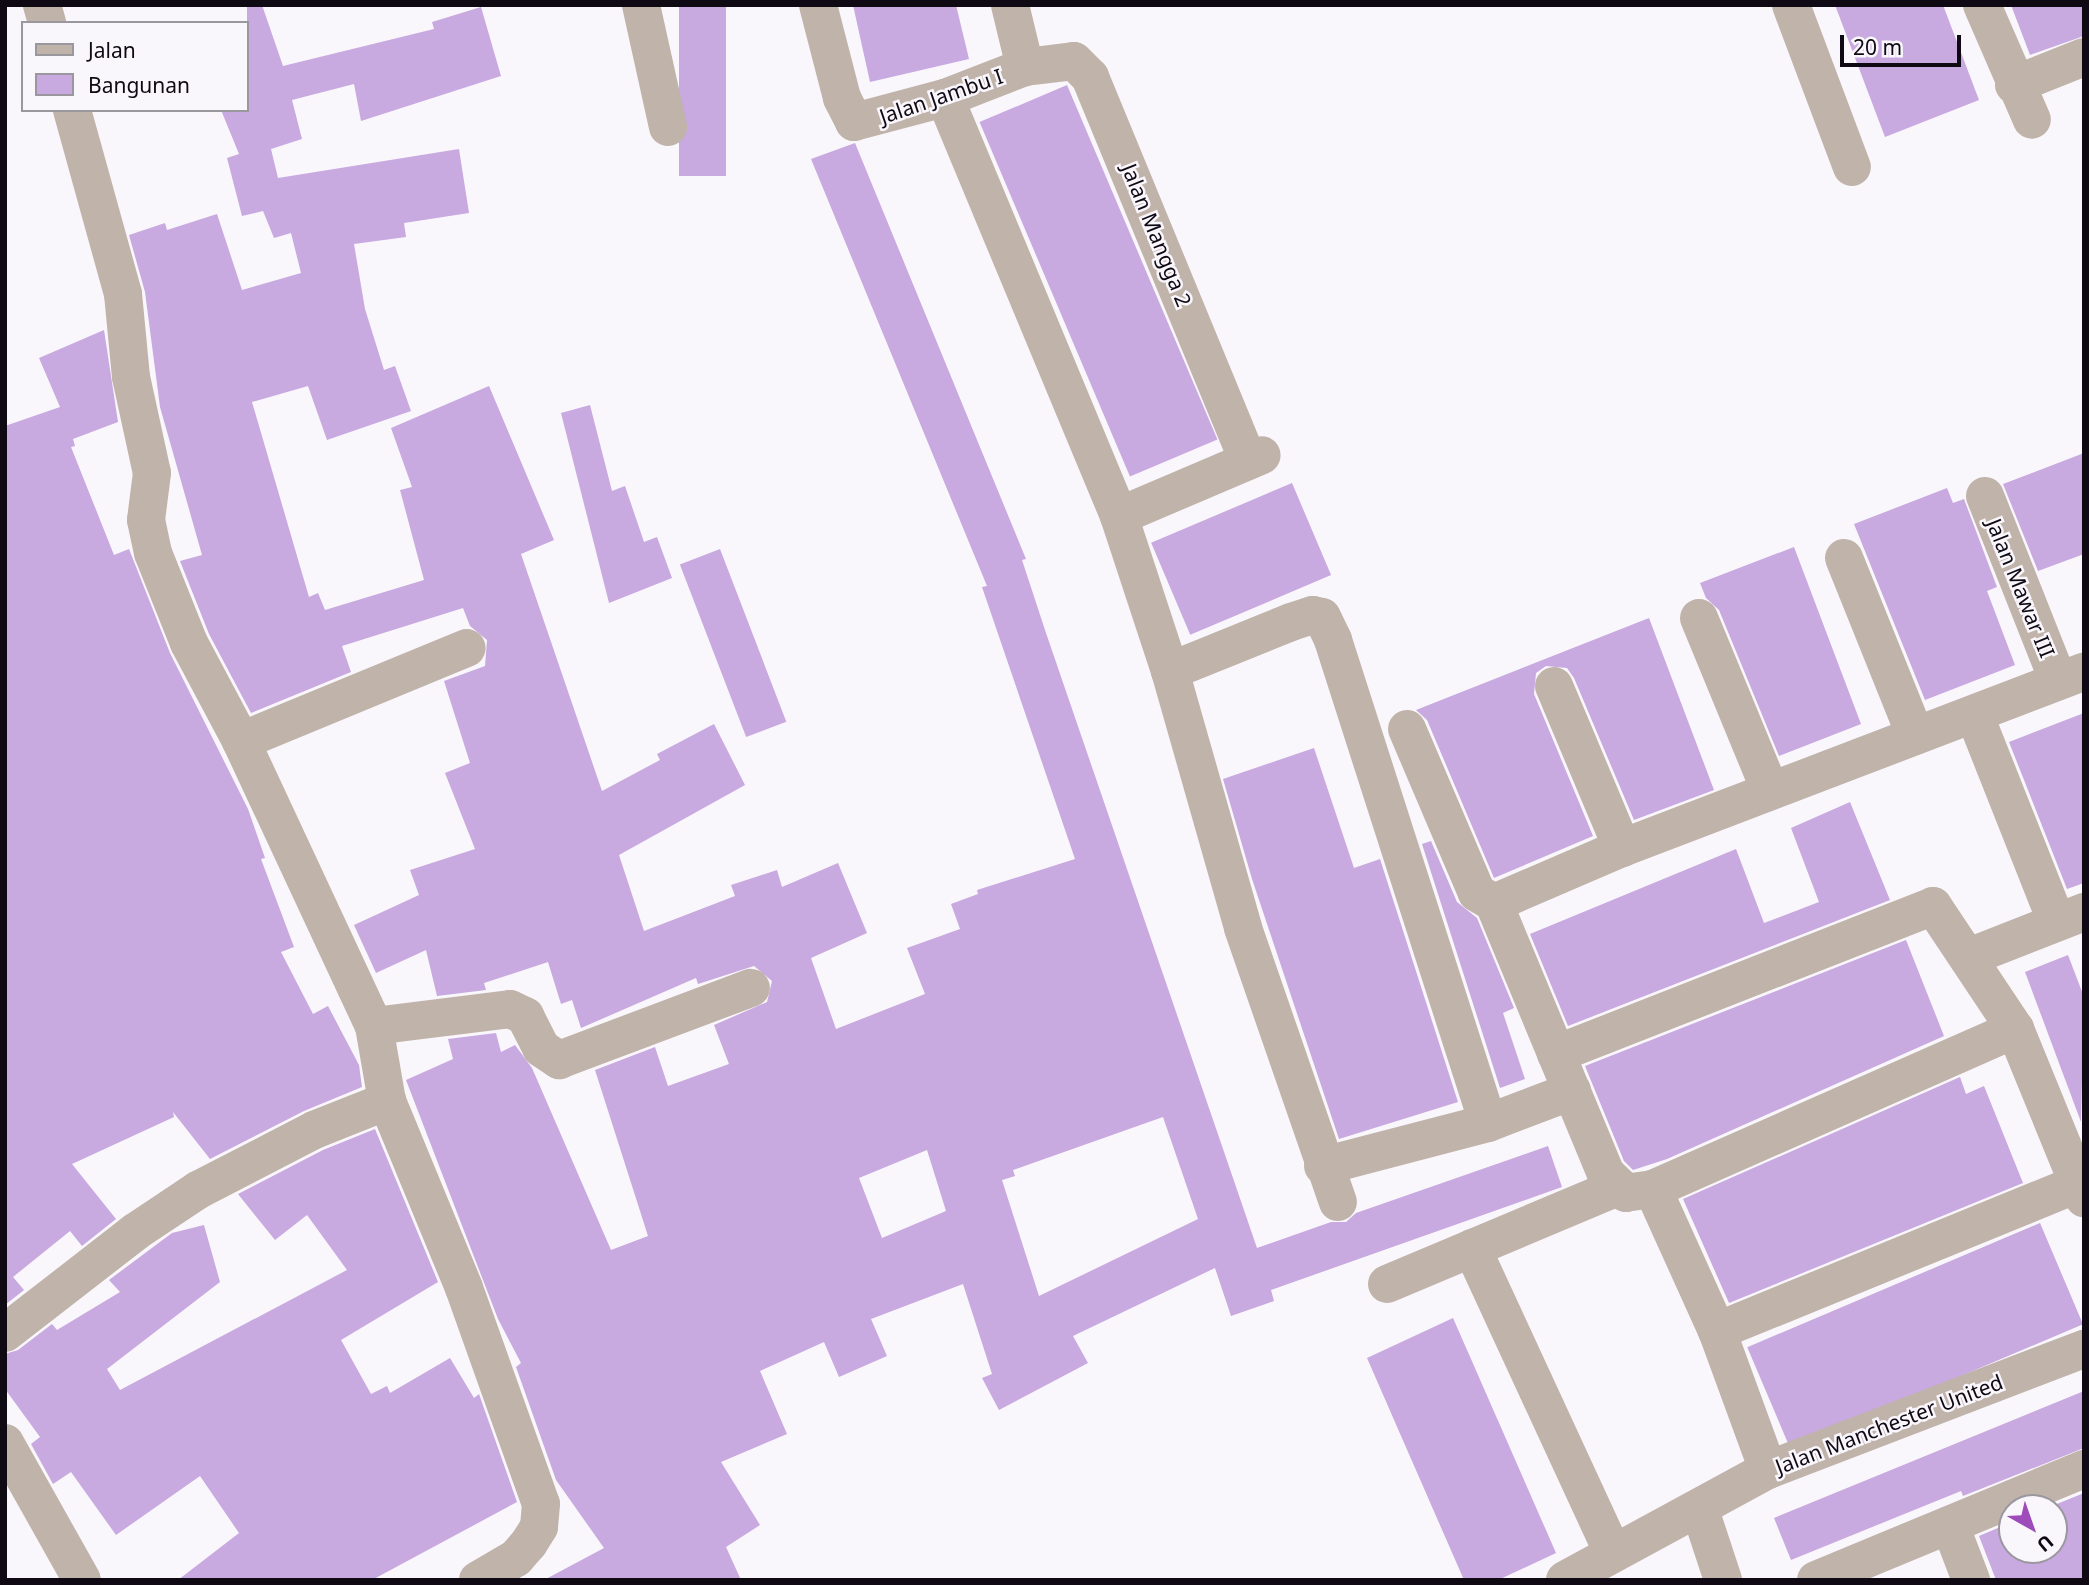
<!DOCTYPE html>
<html>
<head>
<meta charset="utf-8">
<style>
	body { margin:0 }
	#map { position:relative; width:2089px; height:1585px; overflow:hidden; background:#f9f6fc; font-family:"Noto Sans",sans-serif }
	div>[style] { position:absolute }
	[style*='--x'] { left:calc(var(--x)*1px); top:calc(var(--y)*1px); width:calc(var(--w)*1px); rotate:calc(var(--a)*1deg) }
	.building>* { inset:0; background:#c8a9e0; transform-origin:0 0 }
	.minor>* { height:38px; margin:-19px; padding:0 19px; transform-origin:19px; border-radius:19px; background:#c0b3aa }
	span { translate:-50% -50%; white-space:nowrap; text-align:center; line-height:1.15; -webkit-text-stroke:5px #f9f6fc; paint-order:stroke }
	.street-label { font-size:21px; color:#0f0913 }
	.frame { position:absolute; inset:0; border:7px solid #0f0913; pointer-events:none }
	.legend { position:absolute; left:21px; top:21px; width:228px; height:91px; box-sizing:border-box; background:#f9f6fc; border:2px solid #9b979f; margin:0; padding:9px 12px; list-style:none; font-size:21px; color:#0f0913 }
	.legend li { display:flex; align-items:center; gap:14px; height:35px }
	.legend b { width:35px; border:2px solid #9b979f }
	.north { position:absolute; left:1998px; top:1494px; width:70px; height:70px; box-sizing:border-box; background:#f9f6fc; border:2px solid #9b979f; border-radius:50%; rotate:140deg; font-size:19px; font-weight:700; line-height:28px; text-align:center; color:#0f0913 }
	.north::after { content:''; display:block; margin:auto; width:24px; height:32px; background:#9f4cbb; clip-path:polygon(50% 0,100% 100%,50% 72%,0 100%) }
	.scale { position:absolute; left:1840px; top:35px; width:121px; height:32px; box-sizing:border-box; border:4px solid #0f0913; border-top:0; padding-left:9px; font-size:21px; line-height:24px; white-space:nowrap; color:#0f0913; -webkit-text-stroke:5px #f9f6fc; paint-order:stroke }
</style>
</head>
<body>
<div id="map">
	<div class="building">
		<i style="clip-path:polygon(evenodd,247px 5px,262px 5px,283px 66px,434px 29px,432px 22px,481px 7px,501px 76px,361px 121px,354px 84px,292px 100px,302px 139px,271px 149px,278px 178px,459px 149px,469px 213px,404px 223px,406px 237px,354px 244px,365px 309px,384px 370px,395px 366px,411px 411px,327px 440px,308px 386px,252px 402px,309px 597px,318px 593px,325px 610px,424px 580px,400px 490px,412px 487px,391px 428px,489px 386px,554px 540px,521px 554px,602px 791px,660px 760px,657px 754px,714px 724px,745px 785px,619px 855px,644px 931px,735px 896px,731px 885px,777px 870px,782px 887px,838px 863px,867px 933px,811px 958px,836px 1029px,925px 994px,907px 948px,960px 929px,951px 904px,978px 894px,977px 890px,1075px 859px,982px 587px,987px 586px,811px 159px,855px 143px,1026px 559px,1022px 560px,1046px 633px,1257px 1248px,1331px 1222px,1346px 1222px,1356px 1213px,1548px 1146px,1562px 1187px,1271px 1290px,1274px 1301px,1231px 1316px,1215px 1268px,1073px 1336px,1088px 1363px,999px 1410px,982px 1378px,992px 1374px,963px 1284px,871px 1319px,887px 1356px,839px 1377px,824px 1342px,760px 1371px,787px 1434px,721px 1462px,760px 1525px,726px 1547px,741px 1580px,544px 1580px,604px 1548px,556px 1480px,516px 1367px,521px 1363px,498px 1319px,406px 1080px,453px 1059px,448px 1039px,496px 1033px,501px 1052px,515px 1045px,532px 1068px,611px 1250px,648px 1236px,595px 1070px,655px 1047px,668px 1086px,729px 1064px,714px 1025px,767px 1002px,772px 981px,754px 966px,698px 984px,696px 978px,581px 1028px,572px 1000px,561px 1004px,548px 962px,484px 983px,486px 990px,437px 996px,426px 950px,376px 973px,354px 925px,419px 895px,410px 870px,475px 849px,445px 773px,470px 763px,444px 681px,485px 666px,487px 640px,470px 626px,463px 608px,342px 646px,351px 672px,251px 713px,209px 634px,180px 561px,202px 555px,160px 407px,145px 292px,129px 235px,165px 223px,167px 230px,217px 214px,242px 290px,301px 273px,291px 233px,274px 238px,263px 211px,242px 216px,227px 158px,239px 154px,221px 110px,247px 110px,247px 5px,1163px 1117px,1198px 1219px,1039px 1296px,1002px 1180px,1015px 1176px,1013px 1170px,1163px 1117px,247px 5px,927px 1150px,946px 1211px,882px 1238px,859px 1178px,927px 1150px)"></i>
		<i style="left:679px;top:5px;width:47px;height:171px"></i>
		<i style="clip-path:polygon(853px 5px,956px 5px,969px 59px,870px 82px)"></i>
		<i style="clip-path:polygon(1835px 5px,1943px 5px,1979px 100px,1885px 137px)"></i>
		<i style="clip-path:polygon(2011px 5px,2084px 5px,2084px 36px,2030px 55px)"></i>
		<i style="left:1067px;top:85px;width:385px;height:95px;rotate:67deg"></i>
		<i style="clip-path:polygon(104px 330px,118px 422px,73px 439px,75px 446px,71px 447px,114px 555px,129px 549px,170px 653px,248px 809px,265px 858px,261px 859px,294px 947px,281px 952px,313px 1014px,328px 1006px,359px 1065px,362px 1087px,304px 1111px,210px 1159px,173px 1112px,174px 1117px,72px 1164px,116px 1219px,82px 1246px,70px 1231px,13px 1277px,24px 1290px,5px 1305px,5px 426px,60px 407px,39px 358px)"></i>
		<i style="clip-path:polygon(590px 405px,612px 491px,625px 486px,644px 542px,657px 537px,672px 578px,609px 603px,561px 413px)"></i>
		<i style="clip-path:polygon(2084px 453px,2084px 554px,2038px 571px,2003px 484px)"></i>
		<i style="left:1292px;top:483px;width:100px;height:153px;rotate:67deg"></i>
		<i style="clip-path:polygon(1947px 488px,1953px 503px,1964px 499px,1997px 587px,1987px 591px,2015px 665px,1925px 700px,1854px 524px)"></i>
		<i style="clip-path:polygon(1794px 547px,1861px 724px,1779px 756px,1719px 610px,1706px 598px,1700px 583px)"></i>
		<i style="left:720px;top:549px;width:185px;height:43px;rotate:69deg"></i>
		<i style="clip-path:polygon(1649px 618px,1714px 790px,1634px 820px,1574px 678px,1567px 668px,1546px 666px,1536px 673px,1534px 694px,1593px 836px,1494px 878px,1427px 720px,1416px 710px)"></i>
		<i style="clip-path:polygon(2084px 713px,2084px 883px,2067px 889px,2009px 742px)"></i>
		<i style="clip-path:polygon(1314px 748px,1354px 868px,1380px 859px,1458px 1102px,1339px 1139px,1252px 879px,1223px 779px)"></i>
		<i style="clip-path:polygon(1850px 802px,1890px 900px,1568px 1026px,1530px 934px,1736px 849px,1764px 923px,1819px 902px,1791px 828px)"></i>
		<i style="clip-path:polygon(1431px 841px,1457px 902px,1477px 918px,1514px 1008px,1503px 1013px,1525px 1079px,1500px 1088px,1422px 844px)"></i>
		<i style="clip-path:polygon(1906px 940px,1944px 1036px,1667px 1159px,1633px 1170px,1624px 1161px,1585px 1066px)"></i>
		<i style="clip-path:polygon(2068px 955px,2084px 997px,2081px 1122px,2025px 972px)"></i>
		<i style="clip-path:polygon(1960px 1077px,1966px 1094px,1984px 1086px,2023px 1183px,1729px 1303px,1683px 1199px)"></i>
		<i style="clip-path:polygon(375px 1129px,438px 1282px,341px 1340px,371px 1394px,387px 1386px,390px 1393px,450px 1358px,474px 1398px,479px 1394px,517px 1502px,372px 1580px,178px 1580px,239px 1533px,200px 1476px,116px 1535px,71px 1472px,53px 1484px,31px 1444px,40px 1437px,5px 1389px,5px 1354px,18px 1350px,52px 1324px,57px 1330px,120px 1292px,109px 1280px,172px 1233px,204px 1225px,220px 1282px,107px 1369px,120px 1390px,347px 1270px,307px 1215px,275px 1240px,238px 1194px,323px 1150px)"></i>
		<i style="left:2040px;top:1223px;width:110px;height:318px;rotate:67deg"></i>
		<i style="clip-path:polygon(1453px 1318px,1556px 1553px,1498px 1580px,1464px 1580px,1367px 1358px)"></i>
		<i style="clip-path:polygon(2084px 1391px,2084px 1448px,1963px 1496px,1961px 1491px,1791px 1560px,1774px 1518px)"></i>
		<i style="clip-path:polygon(2084px 1493px,2084px 1580px,1996px 1580px,1979px 1536px,2012px 1522px,2012px 1550px,2054px 1550px,2054px 1508px,2047px 1508px)"></i>
	</div>
	<div class="minor">
		<i style="--x:42;--y:5;--w:19;--a:74"></i>
		<i style="--x:641;--y:5;--w:125;--a:77.5"></i>
		<i style="--x:818;--y:5;--w:96;--a:75.5"></i>
		<i style="--x:842;--y:98;--w:27;--a:63"></i>
		<i style="--x:854;--y:122;--w:94;--a:-14.8"></i>
		<i style="--x:945;--y:98;--w:86;--a:-21.2"></i>
		<i style="--x:1025;--y:67;--w:49;--a:-7"></i>
		<i style="--x:1074;--y:61;--w:23;--a:45"></i>
		<i style="--x:1090;--y:77;--w:415;--a:67.6"></i>
		<i style="--x:1010;--y:5;--w:64;--a:76.4"></i>
		<i style="--x:1791;--y:5;--w:173;--a:69.4"></i>
		<i style="--x:1982;--y:5;--w:125;--a:66.5"></i>
		<i style="--x:2014;--y:85;--w:75;--a:-21.8"></i>
		<i style="--x:945;--y:98;--w:453;--a:67.4"></i>
		<i style="--x:1119;--y:516;--w:163;--a:71.8"></i>
		<i style="--x:1170;--y:671;--w:267;--a:74.1"></i>
		<i style="--x:1243;--y:928;--w:290;--a:70.9"></i>
		<i style="--x:72;--y:110;--w:191;--a:74.5"></i>
		<i style="--x:123;--y:294;--w:83;--a:84.5"></i>
		<i style="--x:131;--y:377;--w:98;--a:77.7"></i>
		<i style="--x:152;--y:473;--w:47;--a:97.3"></i>
		<i style="--x:146;--y:520;--w:34;--a:78"></i>
		<i style="--x:153;--y:553;--w:97;--a:68.2"></i>
		<i style="--x:189;--y:643;--w:111;--a:62"></i>
		<i style="--x:241;--y:741;--w:315;--a:65"></i>
		<i style="--x:374;--y:1026;--w:76;--a:80.2"></i>
		<i style="--x:387;--y:1101;--w:202;--a:67.6"></i>
		<i style="--x:464;--y:1288;--w:229;--a:70.4"></i>
		<i style="--x:541;--y:1504;--w:23;--a:95"></i>
		<i style="--x:539;--y:1527;--w:19;--a:122"></i>
		<i style="--x:529;--y:1543;--w:20;--a:131"></i>
		<i style="--x:516;--y:1558;--w:44;--a:149.9"></i>
		<i style="--x:1985;--y:496;--w:198;--a:68.4"></i>
		<i style="--x:1119;--y:516;--w:155;--a:-23.1"></i>
		<i style="--x:1844;--y:558;--w:191;--a:68.1"></i>
		<i style="--x:1699;--y:618;--w:186;--a:67.6"></i>
		<i style="--x:1170;--y:671;--w:131;--a:-22"></i>
		<i style="--x:1291;--y:622;--w:23;--a:-18"></i>
		<i style="--x:1313;--y:615;--w:9;--a:13"></i>
		<i style="--x:1322;--y:617;--w:25;--a:64"></i>
		<i style="--x:1333;--y:640;--w:507;--a:72.21"></i>
		<i style="--x:1554;--y:686;--w:176;--a:67.2"></i>
		<i style="--x:1975;--y:716;--w:220;--a:68.4"></i>
		<i style="--x:1407;--y:729;--w:178;--a:66.9"></i>
		<i style="--x:1477;--y:893;--w:20;--a:30"></i>
		<i style="--x:241;--y:741;--w:244;--a:-22.4"></i>
		<i style="--x:1969;--y:957;--w:123;--a:-21.4"></i>
		<i style="--x:374;--y:1026;--w:137;--a:-7.1"></i>
		<i style="--x:510;--y:1009;--w:17;--a:25"></i>
		<i style="--x:525;--y:1016;--w:36;--a:63"></i>
		<i style="--x:541;--y:1048;--w:22;--a:34"></i>
		<i style="--x:559;--y:1060;--w:205;--a:-20.6"></i>
		<i style="--x:1556;--y:1054;--w:405;--a:-21.4"></i>
		<i style="--x:1933;--y:906;--w:148;--a:56.3"></i>
		<i style="--x:2015;--y:1029;--w:183;--a:67.8"></i>
		<i style="--x:1323;--y:1166;--w:171;--a:-14.6"></i>
		<i style="--x:1488;--y:1123;--w:90;--a:-20.9"></i>
		<i style="--x:1653;--y:1189;--w:396;--a:-23.8"></i>
		<i style="--x:1472;--y:1248;--w:336;--a:65.2"></i>
		<i style="--x:1387;--y:1284;--w:251;--a:-22.8"></i>
		<i style="--x:1717;--y:1331;--w:390;--a:-22.2"></i>
		<i style="--x:5;--y:1333;--w:165;--a:-37.8"></i>
		<i style="--x:135;--y:1232;--w:76;--a:-33.7"></i>
		<i style="--x:198;--y:1190;--w:131;--a:-27.3"></i>
		<i style="--x:314;--y:1130;--w:79;--a:-21.7"></i>
		<i style="--x:5;--y:1443;--w:157;--a:60.7"></i>
		<i style="--x:1768;--y:1470;--w:148;--a:-110.1"></i>
		<i style="--x:1717;--y:1331;--w:156;--a:-114.3"></i>
		<i style="--x:1653;--y:1189;--w:27;--a:172"></i>
		<i style="--x:1626;--y:1193;--w:28;--a:-136"></i>
		<i style="--x:1606;--y:1174;--w:293;--a:-112.5"></i>
		<i style="--x:1494;--y:903;--w:139;--a:-23.3"></i>
		<i style="--x:1622;--y:848;--w:494;--a:-20.9"></i>
		<i style="--x:1700;--y:1510;--w:74;--a:71.8"></i>
		<i style="--x:1950;--y:1525;--w:59;--a:69.1"></i>
		<i style="--x:1565;--y:1580;--w:231;--a:-28.5"></i>
		<i style="--x:1768;--y:1470;--w:338;--a:-21"></i>
		<i style="--x:1816;--y:1580;--w:290;--a:-22.5"></i>
	</div>
	<div class="street-label">
		<span style="left:941px;top:96px;rotate:-19deg">Jalan Jambu I</span>
		<span style="left:1157px;top:235px;rotate:68deg">Jalan Mangga 2</span>
		<span style="left:2021px;top:588px;rotate:68deg">Jalan Mawar III</span>
		<span style="left:1889px;top:1424px;rotate:-21deg">Jalan Manchester United</span>
	</div>
	<div class="frame"></div>
	<ul class="legend">
	<li><b style="height:9px;background:#c0b3aa"></b>Jalan</li>
	<li><b style="height:19px;background:#c8a9e0"></b>Bangunan</li>
	</ul>
	<div class="north">U</div>
	<div class="scale">20 m</div>
</div>
</body>
</html>
